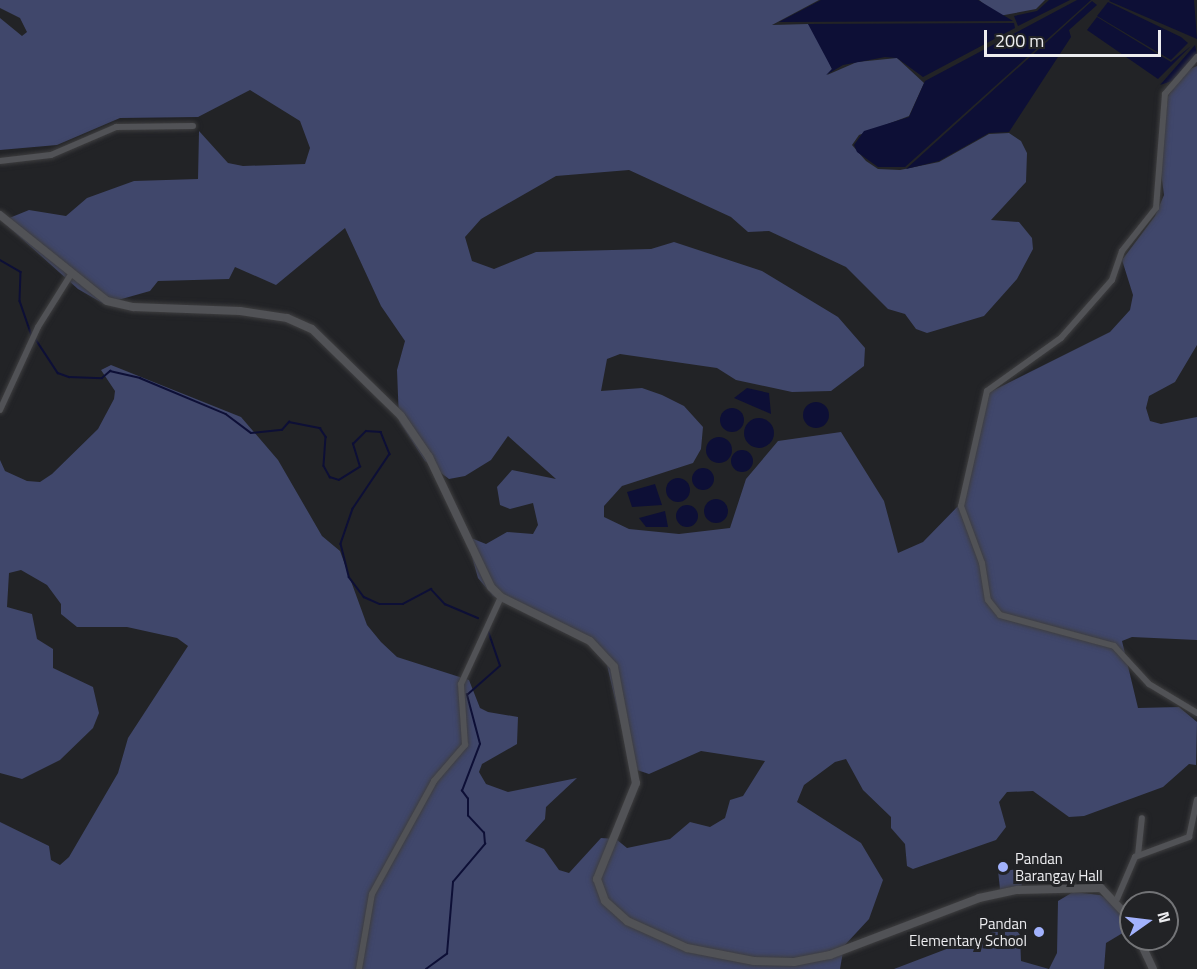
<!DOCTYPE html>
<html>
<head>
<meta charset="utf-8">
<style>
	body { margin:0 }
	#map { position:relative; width:1197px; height:969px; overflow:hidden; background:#222326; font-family:"Titillium Web",sans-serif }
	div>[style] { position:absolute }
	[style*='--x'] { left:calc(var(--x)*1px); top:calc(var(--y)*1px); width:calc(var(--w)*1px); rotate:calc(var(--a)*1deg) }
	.green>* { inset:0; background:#40476b; transform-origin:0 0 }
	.water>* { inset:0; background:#0d0f36 }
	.round { border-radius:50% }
	.stream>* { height:1.5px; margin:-0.75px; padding:0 0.75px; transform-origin:0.75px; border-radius:0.75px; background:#0d0f36 }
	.roads { filter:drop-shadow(0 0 2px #3e3e40) drop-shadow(0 0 2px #3e3e40) }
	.minor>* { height:6px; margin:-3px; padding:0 3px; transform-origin:3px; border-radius:3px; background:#515256 }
	.tertiary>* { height:8px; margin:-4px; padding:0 4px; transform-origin:4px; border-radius:4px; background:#515256 }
	.dots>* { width:16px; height:16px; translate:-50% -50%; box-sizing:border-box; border:3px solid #222326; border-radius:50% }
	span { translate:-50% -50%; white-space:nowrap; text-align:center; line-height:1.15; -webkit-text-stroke:6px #222326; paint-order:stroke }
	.poi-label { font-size:15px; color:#ededf0 }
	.left { translate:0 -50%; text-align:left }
	.right { translate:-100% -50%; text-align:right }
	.north { position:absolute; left:1119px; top:891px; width:60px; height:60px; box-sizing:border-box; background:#222326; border:2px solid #737477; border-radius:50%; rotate:76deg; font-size:16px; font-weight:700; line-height:24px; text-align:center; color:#ededf0 }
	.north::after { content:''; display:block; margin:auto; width:21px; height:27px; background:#a2b2fd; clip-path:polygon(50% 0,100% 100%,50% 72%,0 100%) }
	.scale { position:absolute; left:984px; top:30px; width:177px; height:27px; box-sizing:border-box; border:3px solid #ededf0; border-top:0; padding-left:8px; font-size:18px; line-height:21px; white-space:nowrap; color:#ededf0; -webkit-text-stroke:4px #222326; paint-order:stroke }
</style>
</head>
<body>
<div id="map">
	<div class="green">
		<i style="clip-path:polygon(0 0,819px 0,772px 25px,808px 24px,814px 29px,832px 69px,827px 75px,857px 62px,897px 58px,924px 83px,909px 116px,859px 135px,852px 145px,866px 161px,878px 169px,900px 170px,939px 162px,989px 134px,1009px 133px,1021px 141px,1027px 153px,1026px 182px,991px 220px,1019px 222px,1032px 238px,1033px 249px,1017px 279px,984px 316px,927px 333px,916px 329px,905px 314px,888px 309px,846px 267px,769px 231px,748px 232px,731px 217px,629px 170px,556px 176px,481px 219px,465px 237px,472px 261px,494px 269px,536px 252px,651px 249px,674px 242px,762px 271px,838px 317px,865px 348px,864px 366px,831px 391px,792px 392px,736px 380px,717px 368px,620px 354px,607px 359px,601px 391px,642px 388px,662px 395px,684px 406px,703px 427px,701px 449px,693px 463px,622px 486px,604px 506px,604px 517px,629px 529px,679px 534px,730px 528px,746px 479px,778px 441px,841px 432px,884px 501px,898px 553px,923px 542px,961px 503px,990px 392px,1110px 332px,1130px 310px,1133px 295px,1122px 260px,1155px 216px,1164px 195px,1160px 165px,1168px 96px,1185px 71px,1197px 66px,1197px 345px,1175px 382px,1149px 396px,1146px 408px,1150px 421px,1161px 424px,1197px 417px,1197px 640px,1132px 637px,1122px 641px,1138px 708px,1179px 707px,1197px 722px,1196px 765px,1189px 764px,1163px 787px,1084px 816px,1069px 817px,1033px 791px,1007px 792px,999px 802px,1006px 827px,996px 840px,913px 869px,907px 866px,905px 844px,891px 828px,891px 817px,863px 790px,846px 759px,835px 762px,804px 785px,797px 802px,861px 843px,883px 880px,869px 919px,844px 946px,840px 969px,0 969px,0 822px,49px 846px,51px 860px,60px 865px,69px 857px,118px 773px,128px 738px,188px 646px,177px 638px,127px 627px,77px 627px,61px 614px,61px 604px,47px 585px,21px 570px,9px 573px,7px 607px,32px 614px,37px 639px,53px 649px,53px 668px,93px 687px,99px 713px,93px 728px,60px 760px,22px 779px,0 773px,0 460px,5px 471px,27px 481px,40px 482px,52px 474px,98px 429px,114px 399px,115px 391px,101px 370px,111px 365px,241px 417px,278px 460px,322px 536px,340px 551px,367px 625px,381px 642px,397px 657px,469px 680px,480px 708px,488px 712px,518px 717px,517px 744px,482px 764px,479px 772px,486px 784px,508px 792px,577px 778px,546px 807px,545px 819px,525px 841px,544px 849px,559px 870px,569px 873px,601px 838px,616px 839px,627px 848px,670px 839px,690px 822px,710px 827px,725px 818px,730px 800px,743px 796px,765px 761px,701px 751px,649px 774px,631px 768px,607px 665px,588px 644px,493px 596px,478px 578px,466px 536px,486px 544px,507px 532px,533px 534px,538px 525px,533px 503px,510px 509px,500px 505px,497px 487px,512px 470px,556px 479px,508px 436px,491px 460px,465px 476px,449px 479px,425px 461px,399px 421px,397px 370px,405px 341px,381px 306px,345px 228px,276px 285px,235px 267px,229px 279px,158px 281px,150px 291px,104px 304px,78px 289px,2px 221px,29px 210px,66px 216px,87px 198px,134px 181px,198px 179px,199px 131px,228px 163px,243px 166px,305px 164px,310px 148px,300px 121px,250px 90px,198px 117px,120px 118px,57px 145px,0 150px,0 18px,22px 36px,27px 32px,20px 18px,0 8px)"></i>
		<i style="clip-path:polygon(979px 0,1045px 0,1036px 9px,999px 16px)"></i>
		<i style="left:1020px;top:869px;width:19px;height:22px;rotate:84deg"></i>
		<i style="clip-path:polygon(1073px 892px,1100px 895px,1117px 905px,1131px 928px,1106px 943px,1104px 969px,894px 969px,1012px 924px,1020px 935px,1021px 961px,1049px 969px,1057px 953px,1058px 901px)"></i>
	</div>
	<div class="water">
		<i style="clip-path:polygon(821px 0,978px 0,1013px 21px,779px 22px)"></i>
		<i style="clip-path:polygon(1049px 0,1070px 0,1018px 26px,1014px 16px,1037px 11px)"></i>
		<i style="clip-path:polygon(1077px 0,1091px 0,905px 167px,878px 167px,857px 152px,854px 145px,864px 131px,909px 117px,925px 81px)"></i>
		<i style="clip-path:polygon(1194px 0,1197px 39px,1109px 1px,1110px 0)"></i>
		<i style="clip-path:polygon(1092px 1px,1097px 5px,1069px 30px,1071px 37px,1009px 132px,989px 133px,939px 161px,906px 169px)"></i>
		<i style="clip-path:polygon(1108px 2px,1181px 37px,1188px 43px,1171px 60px,1097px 16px)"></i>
		<i style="clip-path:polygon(1097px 17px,1171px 62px,1191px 46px,1158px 79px,1087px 30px)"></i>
		<i style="clip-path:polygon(1014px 23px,1015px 28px,923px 77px,897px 58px,885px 57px,843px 65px,826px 75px,832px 69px,808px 24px)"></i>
		<i style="clip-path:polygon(1195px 45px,1197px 55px,1172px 81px,1160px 85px)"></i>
		<i style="clip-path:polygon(747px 388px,769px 393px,771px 414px,734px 398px)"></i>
		<i class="round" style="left:803px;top:402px;width:26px;height:26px"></i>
		<i class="round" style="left:720px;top:408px;width:24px;height:24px"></i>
		<i class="round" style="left:744px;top:418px;width:30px;height:30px"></i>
		<i class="round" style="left:706px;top:437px;width:26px;height:26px"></i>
		<i class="round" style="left:731px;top:450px;width:22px;height:22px"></i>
		<i class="round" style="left:692px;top:468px;width:22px;height:22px"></i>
		<i class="round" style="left:666px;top:478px;width:24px;height:24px"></i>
		<i style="clip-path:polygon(655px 484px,662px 505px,632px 507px,627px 492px)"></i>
		<i class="round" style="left:704px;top:499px;width:24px;height:24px"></i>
		<i class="round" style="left:676px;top:505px;width:22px;height:22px"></i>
		<i style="clip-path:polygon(665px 511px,668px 527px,646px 527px,639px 518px)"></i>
	</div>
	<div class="stream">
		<i style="--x:0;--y:260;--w:24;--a:30"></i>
		<i style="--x:21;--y:272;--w:29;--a:92"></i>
		<i style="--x:20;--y:301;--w:36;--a:71"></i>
		<i style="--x:35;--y:338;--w:42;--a:56.7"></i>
		<i style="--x:58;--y:373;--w:12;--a:20"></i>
		<i style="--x:69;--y:377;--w:33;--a:2"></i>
		<i style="--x:102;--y:378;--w:11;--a:-41"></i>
		<i style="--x:110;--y:371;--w:31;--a:13"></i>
		<i style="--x:140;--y:378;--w:93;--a:22.7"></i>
		<i style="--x:226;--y:414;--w:31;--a:37"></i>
		<i style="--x:251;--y:433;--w:31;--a:-6"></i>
		<i style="--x:282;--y:430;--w:11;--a:-49"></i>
		<i style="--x:289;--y:422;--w:32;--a:11"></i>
		<i style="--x:320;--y:428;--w:11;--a:56"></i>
		<i style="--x:326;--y:437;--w:29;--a:94"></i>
		<i style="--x:324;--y:466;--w:13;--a:61"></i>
		<i style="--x:330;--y:477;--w:9;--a:18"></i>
		<i style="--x:339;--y:480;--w:25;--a:-32"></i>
		<i style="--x:360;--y:467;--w:24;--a:-107"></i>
		<i style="--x:353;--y:444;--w:18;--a:-45"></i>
		<i style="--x:366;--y:431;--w:15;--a:4"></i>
		<i style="--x:381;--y:432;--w:24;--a:68"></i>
		<i style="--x:390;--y:454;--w:66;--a:123.9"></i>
		<i style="--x:353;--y:509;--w:37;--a:109"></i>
		<i style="--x:341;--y:544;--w:34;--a:76"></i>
		<i style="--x:349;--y:577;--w:25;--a:53"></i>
		<i style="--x:364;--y:597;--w:17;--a:24"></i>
		<i style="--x:380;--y:604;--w:23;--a:0"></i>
		<i style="--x:403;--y:604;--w:32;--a:-28"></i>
		<i style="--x:431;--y:589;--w:21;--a:47"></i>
		<i style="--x:445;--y:604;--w:36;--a:23"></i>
		<i style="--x:426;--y:969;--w:26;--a:-36"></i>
		<i style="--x:447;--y:954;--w:72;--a:-85.2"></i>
		<i style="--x:453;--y:882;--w:50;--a:-49.9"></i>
		<i style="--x:485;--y:844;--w:11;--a:-95"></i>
		<i style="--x:484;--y:833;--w:23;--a:-133"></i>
		<i style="--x:468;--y:816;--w:17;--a:-90"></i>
		<i style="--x:468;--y:799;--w:10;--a:-127"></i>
		<i style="--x:462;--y:791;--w:50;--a:-69"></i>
		<i style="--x:480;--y:744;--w:51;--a:-104.9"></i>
		<i style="--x:467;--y:695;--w:44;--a:-41.3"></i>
		<i style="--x:500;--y:666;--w:36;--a:-109"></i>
	</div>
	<div class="roads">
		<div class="minor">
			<i style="--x:1197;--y:57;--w:49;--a:130.9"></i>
			<i style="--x:1165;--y:94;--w:114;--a:94.5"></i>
			<i style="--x:1156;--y:208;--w:55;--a:128.3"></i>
			<i style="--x:1122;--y:251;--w:31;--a:109"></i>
			<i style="--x:1112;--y:280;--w:77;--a:131.3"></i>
			<i style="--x:1061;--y:338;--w:91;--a:144.4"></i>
			<i style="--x:987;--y:391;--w:118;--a:102.7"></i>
			<i style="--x:961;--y:506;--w:61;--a:69.8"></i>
			<i style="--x:982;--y:563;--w:37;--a:81"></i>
			<i style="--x:988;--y:600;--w:19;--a:51"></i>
			<i style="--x:1000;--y:615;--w:118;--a:15.2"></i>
			<i style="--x:1114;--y:646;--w:52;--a:47.4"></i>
			<i style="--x:1149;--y:684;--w:56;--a:31.1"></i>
			<i style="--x:0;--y:161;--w:51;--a:-6.7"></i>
			<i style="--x:51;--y:155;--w:71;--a:-23.3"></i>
			<i style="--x:116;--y:127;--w:77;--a:-0.7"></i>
			<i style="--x:0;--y:410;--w:91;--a:-65.4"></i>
			<i style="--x:38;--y:327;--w:60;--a:-57.9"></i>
			<i style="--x:1138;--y:855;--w:37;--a:-84"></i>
			<i style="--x:1117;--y:899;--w:46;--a:-66.8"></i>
			<i style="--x:1135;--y:857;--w:58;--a:-20.3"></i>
			<i style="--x:1189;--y:837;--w:38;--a:-78"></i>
			<i style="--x:359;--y:969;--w:76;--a:-80.2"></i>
			<i style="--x:372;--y:894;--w:129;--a:-61.2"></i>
			<i style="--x:434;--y:781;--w:48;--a:-49.3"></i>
			<i style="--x:465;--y:745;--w:61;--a:-93.8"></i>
			<i style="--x:461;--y:684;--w:96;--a:-65.3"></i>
		</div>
		<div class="tertiary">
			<i style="--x:0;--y:215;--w:137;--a:38.8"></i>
			<i style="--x:107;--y:301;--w:27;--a:13"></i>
			<i style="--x:133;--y:307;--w:107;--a:2.1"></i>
			<i style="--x:240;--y:311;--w:48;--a:8.5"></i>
			<i style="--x:287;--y:318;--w:27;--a:24"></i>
			<i style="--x:312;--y:329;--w:124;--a:44.3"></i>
			<i style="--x:401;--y:416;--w:50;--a:55.7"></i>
			<i style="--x:429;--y:457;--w:144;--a:64.5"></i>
			<i style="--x:491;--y:587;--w:14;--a:45"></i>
			<i style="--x:501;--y:597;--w:99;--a:26.3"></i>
			<i style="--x:590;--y:641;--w:35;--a:47"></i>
			<i style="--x:614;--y:667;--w:118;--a:79.3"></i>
			<i style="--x:636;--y:783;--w:104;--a:112.1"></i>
			<i style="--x:597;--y:879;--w:23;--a:70"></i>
			<i style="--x:605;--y:901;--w:30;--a:42"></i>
			<i style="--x:627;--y:921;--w:66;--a:24.2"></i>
			<i style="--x:687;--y:948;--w:68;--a:11"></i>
			<i style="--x:754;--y:961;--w:40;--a:1.4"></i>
			<i style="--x:794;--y:962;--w:37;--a:-11"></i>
			<i style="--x:830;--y:955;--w:160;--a:-20.9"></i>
			<i style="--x:979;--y:898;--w:40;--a:-12"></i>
			<i style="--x:1018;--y:890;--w:83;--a:-1.4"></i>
			<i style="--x:1101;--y:888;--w:44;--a:46.8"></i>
			<i style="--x:1139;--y:939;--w:33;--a:65"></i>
		</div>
	</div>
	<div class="dots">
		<i style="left:1003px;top:867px;background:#a2b2fd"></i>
		<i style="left:1039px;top:932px;background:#a2b2fd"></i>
	</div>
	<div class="poi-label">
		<span class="left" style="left:1015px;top:867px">Pandan<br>Barangay Hall</span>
		<span class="right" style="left:1027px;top:932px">Pandan<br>Elementary School</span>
	</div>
	<div class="north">N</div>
	<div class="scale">200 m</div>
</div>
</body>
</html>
